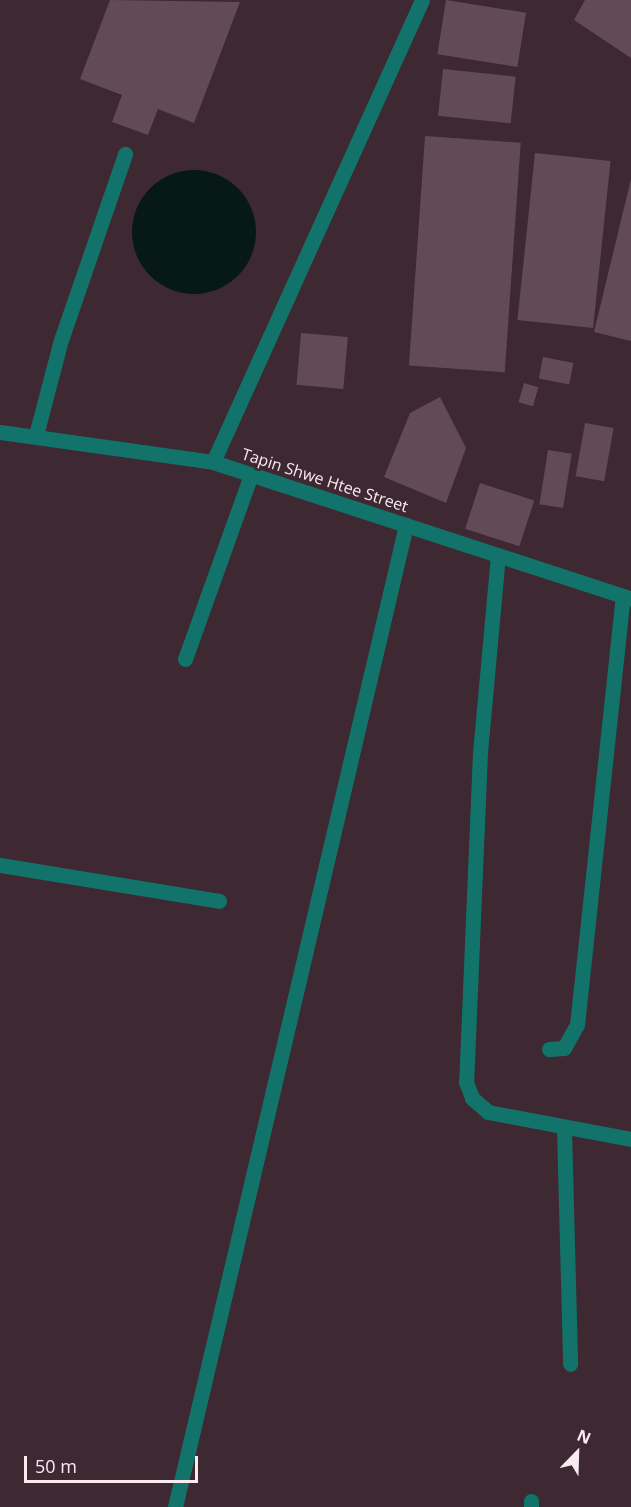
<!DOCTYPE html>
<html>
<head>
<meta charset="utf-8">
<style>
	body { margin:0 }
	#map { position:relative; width:631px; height:1507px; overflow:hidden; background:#3e2832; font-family:"Open Sans",sans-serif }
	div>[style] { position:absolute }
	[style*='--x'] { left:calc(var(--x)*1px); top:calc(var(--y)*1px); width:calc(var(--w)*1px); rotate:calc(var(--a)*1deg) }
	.water>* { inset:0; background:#061916 }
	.round { border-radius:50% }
	.building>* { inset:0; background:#634b55; transform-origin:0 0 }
	.minor>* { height:15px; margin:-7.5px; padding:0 7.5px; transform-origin:7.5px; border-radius:7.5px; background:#12736b }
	span { translate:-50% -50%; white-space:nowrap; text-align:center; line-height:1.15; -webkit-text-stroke:5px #3e2832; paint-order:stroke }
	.street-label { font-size:16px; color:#faebf1 }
	.north { position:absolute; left:547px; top:1423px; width:60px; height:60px; -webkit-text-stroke:4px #3e2832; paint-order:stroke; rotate:23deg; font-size:16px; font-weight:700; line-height:24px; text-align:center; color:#faebf1 }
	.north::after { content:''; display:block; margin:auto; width:21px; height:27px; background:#faebf1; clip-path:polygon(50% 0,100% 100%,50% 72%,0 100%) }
	.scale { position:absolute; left:24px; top:1456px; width:174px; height:27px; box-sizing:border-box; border:3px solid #faebf1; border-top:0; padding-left:8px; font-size:18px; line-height:21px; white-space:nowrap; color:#faebf1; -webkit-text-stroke:4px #3e2832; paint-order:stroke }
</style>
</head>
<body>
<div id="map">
	<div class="water">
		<i class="round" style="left:132px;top:170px;width:124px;height:124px"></i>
	</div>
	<div class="building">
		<i style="clip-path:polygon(110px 0,240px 2px,194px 123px,158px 109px,148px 135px,112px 122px,122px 95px,80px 79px)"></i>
		<i style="left:446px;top:0;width:81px;height:55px;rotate:9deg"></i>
		<i style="clip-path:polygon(585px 0,631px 0,631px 58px,574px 20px)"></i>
		<i style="left:443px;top:69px;width:73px;height:47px;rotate:6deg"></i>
		<i style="left:425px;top:136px;width:96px;height:230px;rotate:4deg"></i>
		<i style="left:535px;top:153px;width:76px;height:168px;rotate:6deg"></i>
		<i style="clip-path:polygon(631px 179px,631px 341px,594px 332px)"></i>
		<i style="left:301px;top:333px;width:47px;height:52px;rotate:5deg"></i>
		<i style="left:543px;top:357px;width:31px;height:22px;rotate:11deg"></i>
		<i style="left:524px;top:383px;width:15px;height:20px;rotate:16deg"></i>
		<i style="clip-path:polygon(440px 397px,466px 448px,446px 503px,384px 477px,410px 413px)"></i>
		<i style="left:585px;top:423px;width:29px;height:54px;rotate:10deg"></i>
		<i style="left:548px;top:450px;width:24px;height:55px;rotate:9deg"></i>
		<i style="left:480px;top:483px;width:57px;height:48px;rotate:18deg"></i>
	</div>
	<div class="minor">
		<i style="--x:0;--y:432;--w:215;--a:8"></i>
		<i style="--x:213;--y:462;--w:440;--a:18.1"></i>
		<i style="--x:36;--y:435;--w:98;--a:-75.3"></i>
		<i style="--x:61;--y:340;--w:197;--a:-71"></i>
		<i style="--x:213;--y:462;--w:507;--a:-65.66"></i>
		<i style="--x:498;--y:555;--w:198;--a:95.2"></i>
		<i style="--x:480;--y:752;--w:330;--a:92.4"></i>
		<i style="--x:466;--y:1082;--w:17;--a:69"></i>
		<i style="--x:472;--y:1098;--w:21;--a:41"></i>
		<i style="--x:488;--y:1112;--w:146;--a:10.7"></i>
		<i style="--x:185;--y:659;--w:195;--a:-70.3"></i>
		<i style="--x:0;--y:865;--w:222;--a:9.3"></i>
		<i style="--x:549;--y:1049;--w:15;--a:-4"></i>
		<i style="--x:564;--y:1048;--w:26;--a:-61"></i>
		<i style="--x:577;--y:1025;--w:431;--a:-83.9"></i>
		<i style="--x:564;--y:1129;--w:235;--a:88.5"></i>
		<i style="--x:175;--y:1507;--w:1009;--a:-76.76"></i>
		<i style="--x:531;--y:1507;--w:6;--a:-90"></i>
	</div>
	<div class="street-label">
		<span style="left:325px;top:480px;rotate:18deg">Tapin Shwe Htee Street</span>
	</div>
	<div class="north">N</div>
	<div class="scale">50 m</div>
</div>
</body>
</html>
